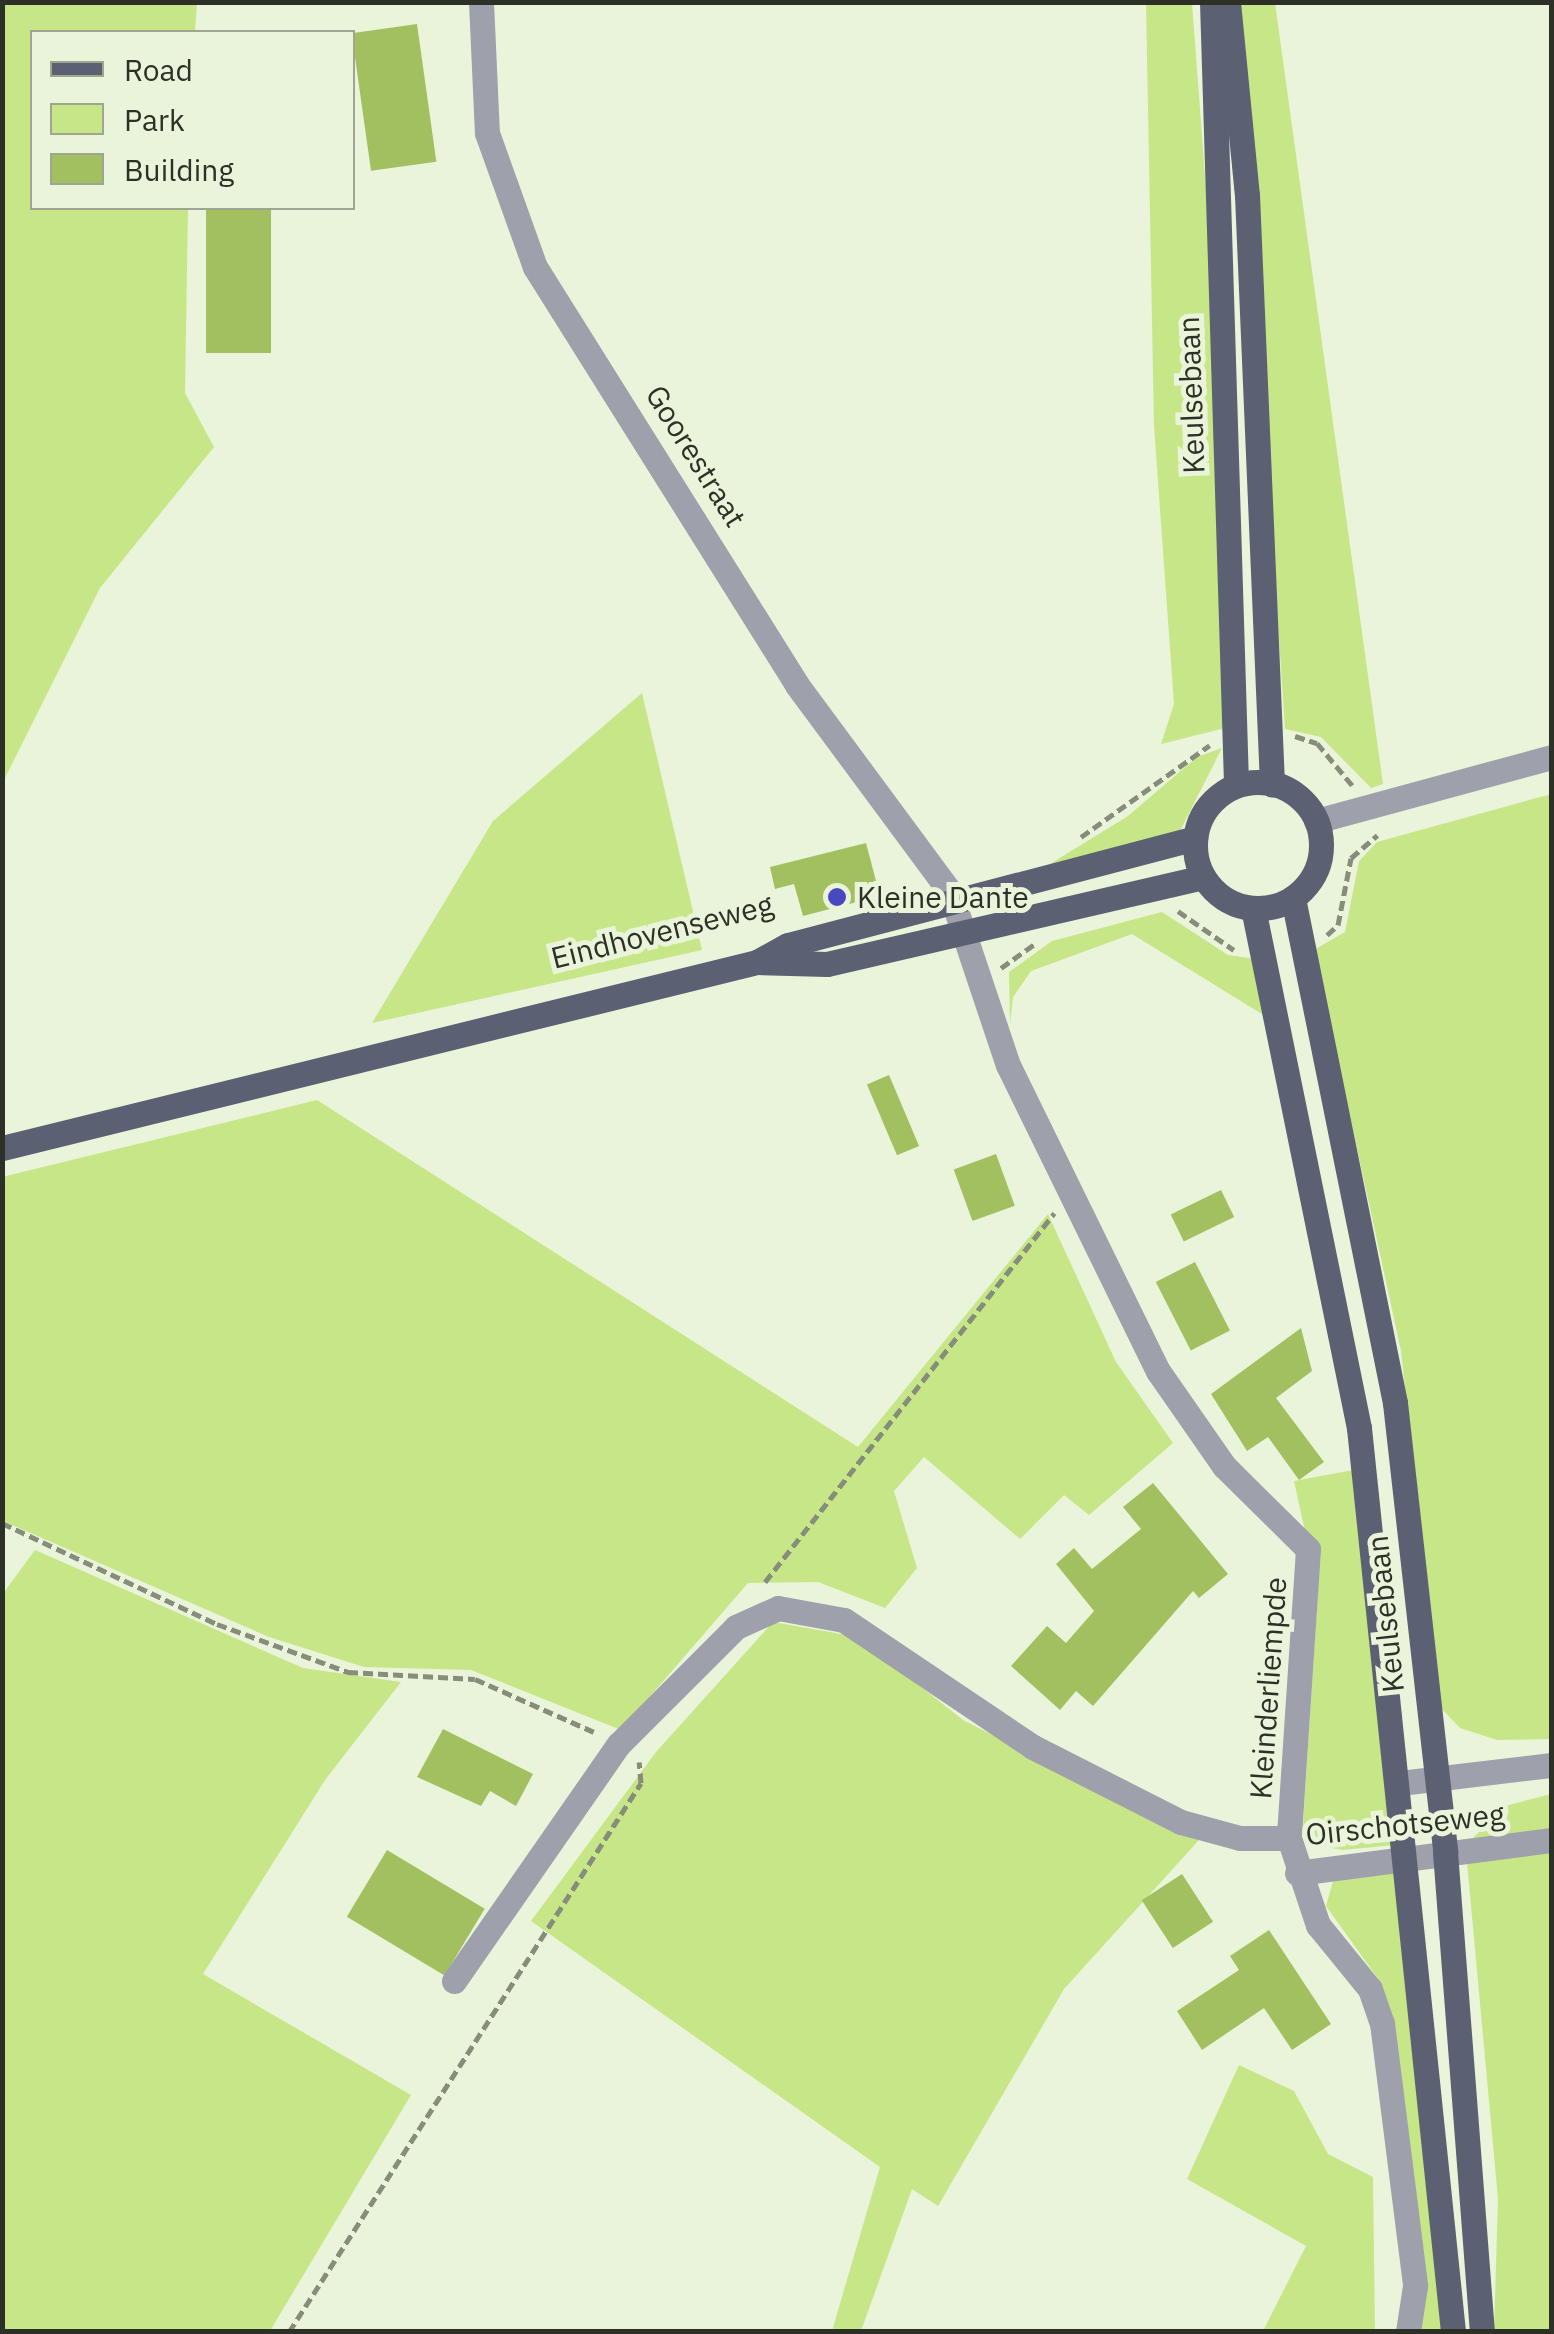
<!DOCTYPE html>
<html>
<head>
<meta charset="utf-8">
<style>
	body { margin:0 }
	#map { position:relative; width:1554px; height:2334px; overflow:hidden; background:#eaf4da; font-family:"IBM Plex Sans",sans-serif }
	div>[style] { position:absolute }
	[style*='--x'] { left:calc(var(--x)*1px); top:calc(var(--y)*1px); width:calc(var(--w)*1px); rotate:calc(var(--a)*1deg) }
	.green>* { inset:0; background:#c7e687 }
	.building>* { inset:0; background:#a3c060; transform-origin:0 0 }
	.path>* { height:5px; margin-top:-2.5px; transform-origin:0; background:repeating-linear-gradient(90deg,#868d7b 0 10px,transparent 0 15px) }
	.minor>* { height:25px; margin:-12.5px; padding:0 12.5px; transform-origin:12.5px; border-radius:12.5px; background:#9ea0ac }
	.major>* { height:25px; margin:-12.5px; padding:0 12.5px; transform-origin:12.5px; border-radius:12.5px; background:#5c6073 }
	.major>.ring { margin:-12.5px; padding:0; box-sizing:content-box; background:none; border:25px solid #5c6073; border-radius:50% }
	.dots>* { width:28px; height:28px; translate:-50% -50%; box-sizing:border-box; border:5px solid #eaf4da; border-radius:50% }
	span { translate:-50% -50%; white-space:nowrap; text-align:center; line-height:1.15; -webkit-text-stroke:10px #eaf4da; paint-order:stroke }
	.street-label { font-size:30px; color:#2c3026 }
	.poi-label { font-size:30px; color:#2c3026 }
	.left { translate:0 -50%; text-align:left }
	.frame { position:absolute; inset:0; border:5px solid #2c3026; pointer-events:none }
	.legend { position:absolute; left:30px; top:30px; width:325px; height:180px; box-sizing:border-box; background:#eaf4da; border:2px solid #9ea692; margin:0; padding:12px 18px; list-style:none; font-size:30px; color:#2c3026 }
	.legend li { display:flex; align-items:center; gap:20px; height:50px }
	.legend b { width:50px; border:2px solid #9ea692 }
</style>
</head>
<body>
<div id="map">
	<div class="green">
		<i style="clip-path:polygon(3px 2px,197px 3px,195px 32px,32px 32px,32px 208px,188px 208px,185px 393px,214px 447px,100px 588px,3px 782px)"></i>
		<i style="clip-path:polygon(1146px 3px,1192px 3px,1212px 268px,1225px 728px,1161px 744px,1174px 704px,1154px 426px)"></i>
		<i style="clip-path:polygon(1237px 3px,1275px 3px,1383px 784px,1371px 788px,1321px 737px,1285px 729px)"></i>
		<i style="clip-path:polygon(642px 693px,702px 950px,372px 1023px,493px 821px)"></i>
		<i style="clip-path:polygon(1222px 748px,1177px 837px,1050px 864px,1128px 816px,1197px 757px)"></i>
		<i style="clip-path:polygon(1551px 794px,1551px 1739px,1497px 1740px,1460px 1728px,1440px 1707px,1401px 1351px,1314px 950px,1345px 932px,1359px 861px,1377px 842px)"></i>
		<i style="clip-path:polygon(1162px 912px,1228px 955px,1256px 959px,1270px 1019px,1132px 934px,1031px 971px,1013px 997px,1010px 1025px,1009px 972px,1052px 941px)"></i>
		<i style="clip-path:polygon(317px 1100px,858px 1447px,1048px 1214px,1116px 1362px,1173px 1443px,1089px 1515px,1064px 1495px,1020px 1539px,924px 1457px,894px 1491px,917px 1568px,885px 1608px,818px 1582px,748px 1583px,621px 1730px,471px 1670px,364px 1667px,269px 1637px,3px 1521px,2px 1177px)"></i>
		<i style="clip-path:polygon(1353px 1470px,1394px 1845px,1343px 1850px,1320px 1846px,1303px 1825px,1318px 1591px,1294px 1481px)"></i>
		<i style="clip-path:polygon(35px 1550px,303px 1668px,401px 1682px,325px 1780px,203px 1974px,411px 2095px,270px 2331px,3px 2331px,2px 1595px)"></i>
		<i style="clip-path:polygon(773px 1622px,858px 1637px,963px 1720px,1199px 1840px,1064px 1989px,938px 2206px,912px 2189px,861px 2331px,832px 2331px,880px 2167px,531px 1921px,656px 1752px)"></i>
		<i style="clip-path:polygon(1551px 1794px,1551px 1829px,1471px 1840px,1505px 1806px)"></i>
		<i style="clip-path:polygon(1551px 1850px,1551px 2331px,1494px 2331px,1498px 2199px,1467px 1862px)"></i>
		<i style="clip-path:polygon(1397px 1865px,1445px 2331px,1419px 2331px,1418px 2210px,1395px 2025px,1379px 1980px,1326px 1906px,1333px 1881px)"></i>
		<i style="clip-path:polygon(1239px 2065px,1294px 2091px,1328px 2154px,1373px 2177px,1375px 2331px,1263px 2331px,1306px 2246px,1187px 2179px)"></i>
	</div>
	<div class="building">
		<i style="left:417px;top:24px;width:139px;height:66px;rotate:82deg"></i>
		<i style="left:206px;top:208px;width:65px;height:145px"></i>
		<i style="clip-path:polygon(866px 843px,880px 896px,803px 916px,794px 884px,775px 889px,770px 867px)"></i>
		<i style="left:889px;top:1075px;width:77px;height:24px;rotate:67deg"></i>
		<i style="left:996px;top:1154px;width:55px;height:45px;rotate:70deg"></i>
		<i style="left:1221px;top:1190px;width:30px;height:56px;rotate:64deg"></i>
		<i style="left:1195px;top:1262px;width:77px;height:44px;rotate:63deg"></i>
		<i style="clip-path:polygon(1301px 1328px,1312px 1371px,1276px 1398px,1324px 1462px,1299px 1480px,1268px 1437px,1247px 1451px,1211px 1394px)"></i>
		<i style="clip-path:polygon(1153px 1483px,1228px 1574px,1199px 1598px,1193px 1591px,1093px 1706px,1076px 1691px,1060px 1710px,1011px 1666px,1047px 1626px,1066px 1643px,1094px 1611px,1056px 1564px,1074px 1548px,1092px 1569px,1141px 1529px,1123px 1507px)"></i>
		<i style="clip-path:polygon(443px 1729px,533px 1774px,516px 1806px,490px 1791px,481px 1806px,417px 1777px)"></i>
		<i style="left:387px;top:1850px;width:114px;height:78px;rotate:31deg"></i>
		<i style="left:1182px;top:1874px;width:57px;height:48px;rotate:57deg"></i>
		<i style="clip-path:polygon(1269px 1930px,1331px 2024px,1292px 2050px,1264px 2008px,1202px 2050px,1177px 2011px,1239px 1970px,1230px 1956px)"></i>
	</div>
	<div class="path">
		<i style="--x:1295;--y:736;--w:23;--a:18"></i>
		<i style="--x:1317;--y:743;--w:55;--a:50.2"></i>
		<i style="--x:1081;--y:837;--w:158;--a:-35.5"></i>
		<i style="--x:1178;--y:911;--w:68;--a:34.9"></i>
		<i style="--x:1327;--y:935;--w:15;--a:-42"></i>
		<i style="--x:1338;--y:925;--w:68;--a:-79"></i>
		<i style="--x:1351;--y:858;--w:35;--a:-41"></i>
		<i style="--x:1001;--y:968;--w:43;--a:-35.5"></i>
		<i style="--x:2;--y:1523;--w:238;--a:25.2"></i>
		<i style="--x:217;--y:1624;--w:140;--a:20.1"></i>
		<i style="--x:348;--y:1672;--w:127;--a:3.2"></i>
		<i style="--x:475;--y:1679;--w:130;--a:24"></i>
		<i style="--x:765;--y:1582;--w:469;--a:-51.9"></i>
		<i style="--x:289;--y:2332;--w:652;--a:-57.33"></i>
		<i style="--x:641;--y:1783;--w:21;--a:-95"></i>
	</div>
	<div class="minor">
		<i style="--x:481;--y:2;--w:131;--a:87.4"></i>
		<i style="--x:487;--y:133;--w:142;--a:70.3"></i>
		<i style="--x:535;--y:267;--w:493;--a:57.9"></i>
		<i style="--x:797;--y:685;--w:257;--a:53.5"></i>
		<i style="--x:950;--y:892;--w:182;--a:71.5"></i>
		<i style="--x:1008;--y:1065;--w:341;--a:63.9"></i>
		<i style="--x:1158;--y:1371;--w:116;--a:55.2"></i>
		<i style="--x:1224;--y:1466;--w:118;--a:44.7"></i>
		<i style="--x:1308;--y:1549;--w:290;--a:93.8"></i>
		<i style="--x:1289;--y:1838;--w:92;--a:71.6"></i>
		<i style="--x:1318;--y:1925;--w:82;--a:50.9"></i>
		<i style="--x:1370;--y:1989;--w:36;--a:71"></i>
		<i style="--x:1382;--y:2023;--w:265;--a:82.8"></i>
		<i style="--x:1415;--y:2286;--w:47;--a:98.7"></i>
		<i style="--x:1316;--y:821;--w:245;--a:-15.2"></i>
		<i style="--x:1400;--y:1783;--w:153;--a:-6.8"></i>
		<i style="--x:1297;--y:1873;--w:257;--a:-7.4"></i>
		<i style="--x:454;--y:1981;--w:289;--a:-55.2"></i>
		<i style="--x:619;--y:1744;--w:165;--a:-45"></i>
		<i style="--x:736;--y:1627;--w:46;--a:-24.3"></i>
		<i style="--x:778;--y:1608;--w:67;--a:10.3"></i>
		<i style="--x:844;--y:1620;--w:228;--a:33.9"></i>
		<i style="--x:1033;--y:1747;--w:166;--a:26.9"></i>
		<i style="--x:1181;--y:1822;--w:61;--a:15.2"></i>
		<i style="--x:1240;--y:1838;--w:49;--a:0"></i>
	</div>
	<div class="major">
		<i style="--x:1212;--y:2;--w:783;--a:88.24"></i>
		<i style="--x:1228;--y:2;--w:194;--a:84.4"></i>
		<i style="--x:1247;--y:195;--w:590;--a:87.57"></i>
		<i class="ring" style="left:1195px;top:782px;width:101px;height:101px"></i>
		<i style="--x:1293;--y:898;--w:515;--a:78.58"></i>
		<i style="--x:1395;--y:1403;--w:452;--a:83.6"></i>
		<i style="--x:1445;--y:1852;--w:481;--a:85.6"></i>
		<i style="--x:1253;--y:908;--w:531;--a:78.48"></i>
		<i style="--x:1359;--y:1428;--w:909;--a:84.06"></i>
		<i style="--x:757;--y:962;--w:70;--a:1.6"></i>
		<i style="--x:827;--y:964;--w:386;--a:-13"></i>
		<i style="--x:2;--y:1148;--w:778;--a:-13.84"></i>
		<i style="--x:757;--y:962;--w:35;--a:-29"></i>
		<i style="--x:788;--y:945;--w:421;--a:-14.7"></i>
	</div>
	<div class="dots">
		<i style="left:837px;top:897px;background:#4849bf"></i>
	</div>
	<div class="street-label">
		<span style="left:1191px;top:395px;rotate:-92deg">Keulsebaan</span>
		<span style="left:696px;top:456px;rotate:58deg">Goorestraat</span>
		<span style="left:662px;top:931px;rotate:-14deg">Eindhovenseweg</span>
		<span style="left:1385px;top:1614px;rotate:-96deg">Keulsebaan</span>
		<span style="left:1268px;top:1688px;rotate:-86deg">Kleinderliempde</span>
		<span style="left:1405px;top:1824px;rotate:-6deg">Oirschotseweg</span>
	</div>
	<div class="poi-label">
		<span class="left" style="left:857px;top:897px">Kleine Dante</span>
	</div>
	<div class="frame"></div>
	<ul class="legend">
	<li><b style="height:12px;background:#5c6073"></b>Road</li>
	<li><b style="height:28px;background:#c7e687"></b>Park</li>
	<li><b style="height:28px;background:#a3c060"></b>Building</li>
	</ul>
</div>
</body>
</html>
